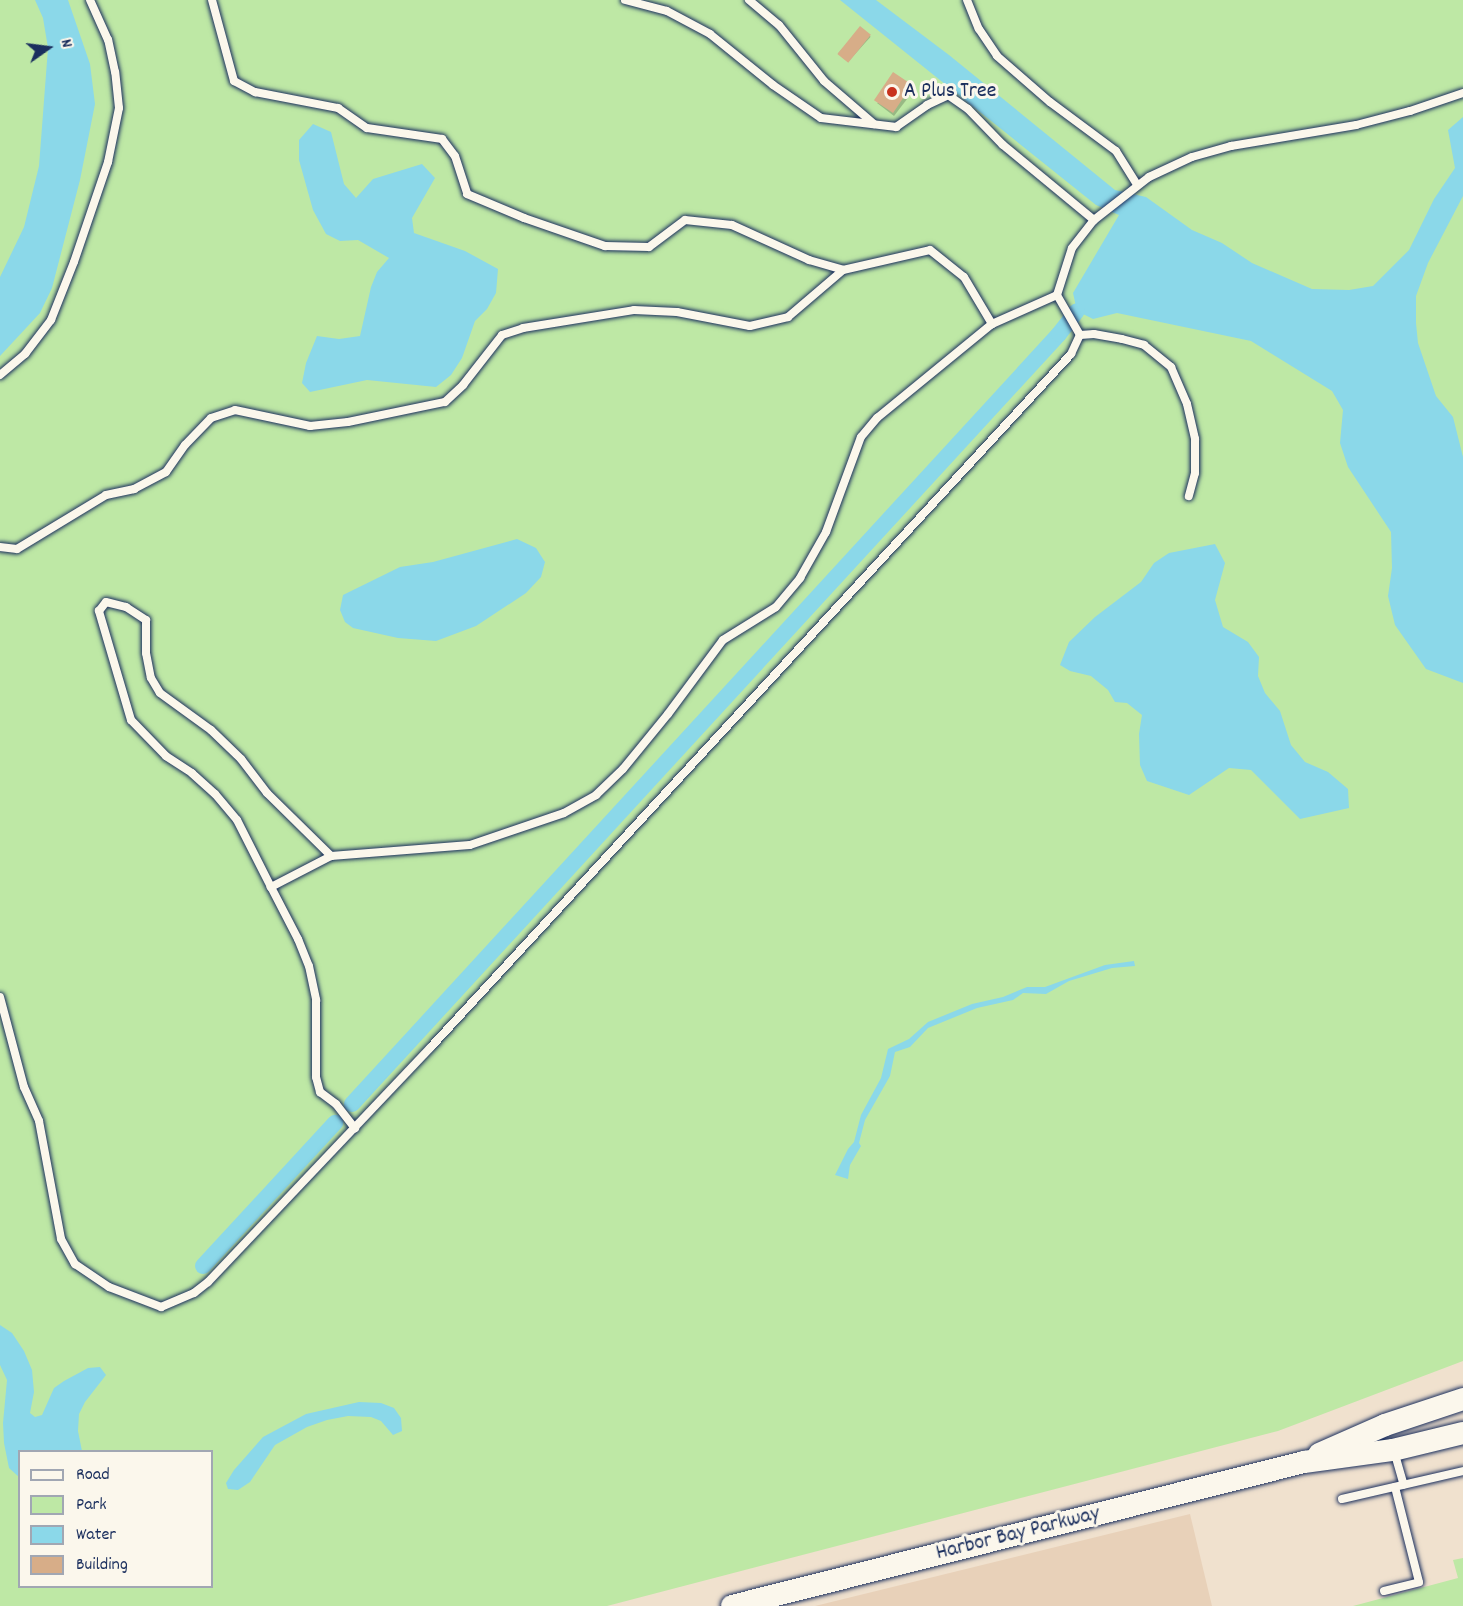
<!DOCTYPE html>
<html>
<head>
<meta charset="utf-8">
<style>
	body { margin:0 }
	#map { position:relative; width:1463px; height:1606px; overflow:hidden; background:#f0e1ce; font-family:Dekko,sans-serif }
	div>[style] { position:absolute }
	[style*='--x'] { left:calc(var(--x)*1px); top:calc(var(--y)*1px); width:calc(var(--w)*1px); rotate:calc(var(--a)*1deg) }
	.built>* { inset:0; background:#e8d1b9 }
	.green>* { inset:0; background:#bee8a5 }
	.water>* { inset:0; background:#8bd8e9 }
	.shadow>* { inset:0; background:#0003; transform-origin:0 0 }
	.canal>* { height:16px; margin:-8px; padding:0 8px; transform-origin:8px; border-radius:8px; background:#8bd8e9 }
	.building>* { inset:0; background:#d7ad88; transform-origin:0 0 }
	.roads { filter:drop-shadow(0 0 2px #1b2f5e) drop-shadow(0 0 2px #1b2f5e) }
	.service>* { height:8px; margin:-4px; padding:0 4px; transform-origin:4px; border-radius:4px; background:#fbf7ec }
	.secondary>* { height:22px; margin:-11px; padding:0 11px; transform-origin:11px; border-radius:11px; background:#fbf7ec }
	.dots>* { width:16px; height:16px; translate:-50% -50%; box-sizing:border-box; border:3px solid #fbf7ec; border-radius:50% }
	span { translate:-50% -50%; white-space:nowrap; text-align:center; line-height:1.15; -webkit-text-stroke:6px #fbf7ec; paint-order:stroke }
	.poi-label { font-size:22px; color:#1b2f5e }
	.left { translate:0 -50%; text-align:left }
	.street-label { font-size:22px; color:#1b2f5e }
	.legend { position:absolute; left:18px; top:1450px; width:195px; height:138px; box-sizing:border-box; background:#fbf7ec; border:2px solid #a1a7b3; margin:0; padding:8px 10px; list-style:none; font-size:18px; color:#1b2f5e }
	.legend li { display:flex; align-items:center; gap:12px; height:30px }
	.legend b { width:30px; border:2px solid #a1a7b3 }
	.north { position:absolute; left:18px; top:18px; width:60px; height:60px; -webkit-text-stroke:4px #fbf7ec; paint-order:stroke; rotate:76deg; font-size:16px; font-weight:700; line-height:24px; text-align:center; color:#1b2f5e }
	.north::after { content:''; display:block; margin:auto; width:21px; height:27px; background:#1b2f5e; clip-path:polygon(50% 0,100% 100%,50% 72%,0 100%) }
</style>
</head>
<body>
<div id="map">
	<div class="built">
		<i style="clip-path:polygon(1190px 1514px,1212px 1606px,815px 1606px)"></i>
	</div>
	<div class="green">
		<i style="clip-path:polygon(evenodd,0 0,1463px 0,1463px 1361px,1278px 1431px,607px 1606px,0 1606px,0 0,20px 1452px,212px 1452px,212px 1586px,20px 1586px,20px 1452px)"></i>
		<i style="clip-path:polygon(1463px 1558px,1463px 1606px,1353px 1606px,1458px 1578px,1453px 1560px)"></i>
	</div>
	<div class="water">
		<i style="clip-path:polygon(35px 0,68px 0,90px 64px,95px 104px,80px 180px,52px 288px,40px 313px,0 356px,0 277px,24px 227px,39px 166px,48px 48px,43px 18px)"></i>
		<i style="clip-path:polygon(840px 0,876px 0,949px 55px,1115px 190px,1146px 197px,1192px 230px,1222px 243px,1252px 263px,1312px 289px,1349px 290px,1373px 286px,1409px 250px,1434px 199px,1455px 168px,1448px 130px,1463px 117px,1463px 196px,1428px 263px,1416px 296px,1416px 323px,1418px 343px,1436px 396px,1453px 417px,1463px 457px,1463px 683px,1426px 669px,1395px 625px,1388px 596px,1392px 568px,1391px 532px,1348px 467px,1340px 443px,1343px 410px,1332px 391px,1251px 341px,1117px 313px,1093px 319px,1077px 311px,1073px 293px,1119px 215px,1096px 205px)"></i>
		<i style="clip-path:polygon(313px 124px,331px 132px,344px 184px,356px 198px,373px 179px,422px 164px,435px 178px,412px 218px,414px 233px,465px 251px,498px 269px,496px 293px,487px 309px,475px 321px,462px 358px,451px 375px,436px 387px,367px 380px,310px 392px,302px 383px,306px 363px,317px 336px,339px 339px,360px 336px,371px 287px,377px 272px,389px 258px,358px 240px,340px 241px,326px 234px,313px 210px,299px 160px,299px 140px)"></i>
		<i style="clip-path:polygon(517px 539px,536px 548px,545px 562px,541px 577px,526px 593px,476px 626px,436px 641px,398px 638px,353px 628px,345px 622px,340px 610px,343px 595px,400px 567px,433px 562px)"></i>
		<i style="clip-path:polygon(1215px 544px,1225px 563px,1215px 600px,1223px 627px,1248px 642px,1259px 657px,1258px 676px,1265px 693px,1280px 711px,1291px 745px,1305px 762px,1328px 772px,1348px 789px,1349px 808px,1300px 819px,1251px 770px,1229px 768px,1189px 795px,1147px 781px,1140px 765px,1139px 734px,1142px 715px,1127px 703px,1115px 702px,1108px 690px,1091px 676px,1070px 671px,1060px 665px,1069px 642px,1095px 617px,1141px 582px,1154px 563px,1169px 553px)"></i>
		<i style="clip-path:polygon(1134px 961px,1135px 966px,1112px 968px,1069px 981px,1046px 994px,1023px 993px,1013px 1000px,977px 1008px,928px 1028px,910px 1047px,895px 1052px,890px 1076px,865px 1120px,859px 1143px,861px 1146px,850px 1165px,848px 1179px,835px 1175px,848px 1149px,854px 1142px,861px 1115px,881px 1078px,888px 1049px,909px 1039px,928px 1022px,972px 1004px,1003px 997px,1027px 987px,1045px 987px,1105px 965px)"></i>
		<i style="clip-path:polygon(0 1325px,12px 1333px,24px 1351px,32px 1370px,34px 1392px,30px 1413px,35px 1417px,42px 1415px,54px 1388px,64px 1381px,88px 1368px,100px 1367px,106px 1375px,85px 1402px,79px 1414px,78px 1431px,82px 1451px,20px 1452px,19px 1477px,9px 1468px,4px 1443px,3px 1423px,7px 1380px,0 1365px)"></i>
		<i style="clip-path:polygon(359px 1402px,381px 1403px,394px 1408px,401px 1418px,402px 1431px,393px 1435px,381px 1421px,371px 1417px,348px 1416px,327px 1420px,307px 1427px,275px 1445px,250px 1482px,238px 1490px,228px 1489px,226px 1483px,234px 1470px,263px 1437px,306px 1414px)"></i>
	</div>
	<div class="shadow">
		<i style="left:861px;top:28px;width:13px;height:34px;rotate:42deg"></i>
		<i style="clip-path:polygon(911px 86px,914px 90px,894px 116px,877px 103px)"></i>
	</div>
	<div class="canal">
		<i style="--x:352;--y:1104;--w:1045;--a:-47.44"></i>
		<i style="--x:1059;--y:334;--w:29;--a:-52"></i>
		<i style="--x:203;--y:1266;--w:195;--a:-47.3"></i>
	</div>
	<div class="building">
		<i style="left:860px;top:26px;width:14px;height:36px;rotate:39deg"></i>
		<i style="left:893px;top:72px;width:23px;height:34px;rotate:34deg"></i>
	</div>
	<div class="roads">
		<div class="service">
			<i style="--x:212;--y:0;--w:84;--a:74.8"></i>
			<i style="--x:234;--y:81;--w:24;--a:28"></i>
			<i style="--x:255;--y:92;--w:85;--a:10.9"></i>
			<i style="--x:338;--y:108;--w:35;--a:35"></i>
			<i style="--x:367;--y:128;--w:76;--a:8.3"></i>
			<i style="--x:442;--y:139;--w:21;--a:53"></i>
			<i style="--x:455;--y:156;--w:40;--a:72"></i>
			<i style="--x:467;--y:194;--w:62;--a:22.8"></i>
			<i style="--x:524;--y:218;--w:86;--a:19.1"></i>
			<i style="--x:605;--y:246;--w:44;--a:1.3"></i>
			<i style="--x:649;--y:247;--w:45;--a:-36.9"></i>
			<i style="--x:685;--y:220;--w:47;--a:6.1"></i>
			<i style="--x:732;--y:225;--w:85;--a:24.4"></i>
			<i style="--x:809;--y:260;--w:35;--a:16"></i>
			<i style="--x:625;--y:0;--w:43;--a:14.7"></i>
			<i style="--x:667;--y:11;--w:49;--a:28.1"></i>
			<i style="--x:710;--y:34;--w:81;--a:39"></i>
			<i style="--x:773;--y:85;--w:58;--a:34.5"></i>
			<i style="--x:821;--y:118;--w:76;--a:6.8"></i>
			<i style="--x:896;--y:127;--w:38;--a:-35"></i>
			<i style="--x:927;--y:105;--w:23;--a:-25"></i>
			<i style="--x:948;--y:95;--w:24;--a:35"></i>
			<i style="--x:968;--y:109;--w:50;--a:45.8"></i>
			<i style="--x:1003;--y:145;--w:118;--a:39.5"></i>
			<i style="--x:749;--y:0;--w:39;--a:40"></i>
			<i style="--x:779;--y:25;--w:72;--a:51.2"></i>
			<i style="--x:824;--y:81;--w:66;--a:40.7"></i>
			<i style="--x:967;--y:0;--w:31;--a:68"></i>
			<i style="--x:979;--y:29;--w:32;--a:56"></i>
			<i style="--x:997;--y:56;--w:70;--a:41"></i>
			<i style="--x:1050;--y:102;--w:82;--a:36.6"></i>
			<i style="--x:1116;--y:151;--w:40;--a:58"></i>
			<i style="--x:1080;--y:335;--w:46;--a:-119.9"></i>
			<i style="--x:1057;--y:295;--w:49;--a:-72.3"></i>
			<i style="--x:1072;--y:248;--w:36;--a:-52"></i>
			<i style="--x:1094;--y:220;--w:70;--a:-38"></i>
			<i style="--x:1149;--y:177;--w:47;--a:-24.9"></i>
			<i style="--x:1192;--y:157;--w:41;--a:-15.8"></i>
			<i style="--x:1231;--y:146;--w:127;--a:-9.5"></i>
			<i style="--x:1356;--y:125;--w:56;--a:-14.5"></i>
			<i style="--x:1410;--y:111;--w:56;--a:-18.8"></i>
			<i style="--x:1080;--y:335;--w:14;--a:-4"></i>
			<i style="--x:1094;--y:334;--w:28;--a:10"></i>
			<i style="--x:1122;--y:339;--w:23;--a:15"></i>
			<i style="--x:1144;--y:345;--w:35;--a:39"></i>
			<i style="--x:1171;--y:367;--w:40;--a:66.6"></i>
			<i style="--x:1187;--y:404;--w:36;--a:77"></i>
			<i style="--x:1195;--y:439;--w:34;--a:90"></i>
			<i style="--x:1195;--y:473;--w:24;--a:105"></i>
			<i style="--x:0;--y:375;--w:33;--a:-40"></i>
			<i style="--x:25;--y:354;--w:43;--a:-52.6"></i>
			<i style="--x:51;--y:320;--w:62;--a:-68.4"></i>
			<i style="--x:74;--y:262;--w:106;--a:-71.2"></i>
			<i style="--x:108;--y:162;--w:55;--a:-78.5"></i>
			<i style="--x:119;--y:108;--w:36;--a:-96"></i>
			<i style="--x:115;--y:72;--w:33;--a:-102"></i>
			<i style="--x:108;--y:40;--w:44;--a:-114.2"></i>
			<i style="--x:0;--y:547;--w:17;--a:7"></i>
			<i style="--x:17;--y:549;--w:104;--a:-31.2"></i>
			<i style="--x:106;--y:495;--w:29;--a:-12"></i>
			<i style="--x:134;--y:489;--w:36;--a:-28"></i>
			<i style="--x:166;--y:472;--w:33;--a:-55"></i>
			<i style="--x:185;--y:445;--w:37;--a:-46"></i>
			<i style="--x:211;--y:418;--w:25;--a:-18"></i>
			<i style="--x:235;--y:410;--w:77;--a:12"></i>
			<i style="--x:310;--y:426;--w:38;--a:-6"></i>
			<i style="--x:348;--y:422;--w:99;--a:-11.7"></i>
			<i style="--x:445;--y:402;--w:25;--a:-43"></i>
			<i style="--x:463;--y:385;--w:63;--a:-52"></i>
			<i style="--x:502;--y:335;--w:22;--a:-18"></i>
			<i style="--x:523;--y:328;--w:112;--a:-9.2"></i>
			<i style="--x:634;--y:310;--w:43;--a:2.7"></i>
			<i style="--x:677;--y:312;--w:74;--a:10.9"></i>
			<i style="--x:750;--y:326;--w:39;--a:-13"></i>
			<i style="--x:788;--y:317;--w:72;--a:-40.5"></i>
			<i style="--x:843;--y:270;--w:89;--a:-12.9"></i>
			<i style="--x:930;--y:250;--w:43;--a:38.5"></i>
			<i style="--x:964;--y:277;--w:55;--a:59.2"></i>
			<i style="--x:331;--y:856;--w:139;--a:-4.5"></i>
			<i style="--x:470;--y:845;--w:99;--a:-18.8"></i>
			<i style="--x:564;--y:813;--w:37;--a:-29"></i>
			<i style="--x:596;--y:795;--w:37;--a:-44"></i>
			<i style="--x:623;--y:769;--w:71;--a:-50.7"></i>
			<i style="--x:668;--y:714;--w:92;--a:-53.4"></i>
			<i style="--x:723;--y:640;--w:62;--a:-31.9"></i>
			<i style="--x:776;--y:607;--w:38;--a:-50"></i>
			<i style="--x:800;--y:578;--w:53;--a:-60.5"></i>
			<i style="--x:826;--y:532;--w:101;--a:-69.8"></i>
			<i style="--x:861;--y:437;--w:25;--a:-50"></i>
			<i style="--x:877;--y:418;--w:149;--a:-39.3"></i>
			<i style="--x:992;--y:324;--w:71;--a:-24"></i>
			<i style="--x:271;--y:887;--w:75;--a:-116.9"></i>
			<i style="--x:237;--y:820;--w:34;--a:-130"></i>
			<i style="--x:215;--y:794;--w:31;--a:-138"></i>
			<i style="--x:192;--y:773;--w:31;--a:-147"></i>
			<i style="--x:166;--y:756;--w:50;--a:-134.2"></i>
			<i style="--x:131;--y:720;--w:114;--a:-106.4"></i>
			<i style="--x:99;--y:611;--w:11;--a:-52"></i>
			<i style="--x:106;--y:602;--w:21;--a:14"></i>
			<i style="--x:126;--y:607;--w:24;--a:33"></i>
			<i style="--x:146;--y:620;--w:33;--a:90"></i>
			<i style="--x:146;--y:653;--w:25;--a:79"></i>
			<i style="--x:151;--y:678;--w:17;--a:59"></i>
			<i style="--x:160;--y:693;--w:63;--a:36"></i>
			<i style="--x:211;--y:730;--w:42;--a:44"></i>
			<i style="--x:241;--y:759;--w:43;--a:52.6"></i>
			<i style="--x:267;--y:793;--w:90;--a:44.5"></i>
			<i style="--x:331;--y:856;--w:68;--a:152.7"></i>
			<i style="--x:271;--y:887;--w:59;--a:62.6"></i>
			<i style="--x:298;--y:939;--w:29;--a:68"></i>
			<i style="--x:309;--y:966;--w:35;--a:78"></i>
			<i style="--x:316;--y:1000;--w:77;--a:90"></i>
			<i style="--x:316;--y:1077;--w:16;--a:75"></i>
			<i style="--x:320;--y:1092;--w:20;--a:37"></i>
			<i style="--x:336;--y:1104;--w:31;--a:52"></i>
			<i style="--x:0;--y:997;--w:93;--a:75.1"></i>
			<i style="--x:24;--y:1087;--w:37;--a:66"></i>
			<i style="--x:39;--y:1121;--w:120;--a:79.4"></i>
			<i style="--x:61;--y:1239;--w:29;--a:61"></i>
			<i style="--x:75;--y:1264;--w:41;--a:34.1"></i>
			<i style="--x:109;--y:1287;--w:56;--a:21"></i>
			<i style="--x:161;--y:1307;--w:36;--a:-23"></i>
			<i style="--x:194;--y:1293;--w:18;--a:-38"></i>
			<i style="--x:208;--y:1282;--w:323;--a:-46.5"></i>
			<i style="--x:430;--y:1048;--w:945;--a:-47.27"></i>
			<i style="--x:1071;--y:354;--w:21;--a:-65"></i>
			<i style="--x:1394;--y:1451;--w:35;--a:74"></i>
			<i style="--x:1342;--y:1499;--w:124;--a:-13"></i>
			<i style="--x:1384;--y:1591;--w:36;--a:-14"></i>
			<i style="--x:1419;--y:1582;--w:98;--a:-104.2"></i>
		</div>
		<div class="secondary">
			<i style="--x:1319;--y:1454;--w:72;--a:-23.7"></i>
			<i style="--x:1385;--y:1425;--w:82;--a:-18.4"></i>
			<i style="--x:732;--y:1606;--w:590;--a:-14.13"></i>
			<i style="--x:1304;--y:1462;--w:90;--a:-7.7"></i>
			<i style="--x:1393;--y:1450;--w:72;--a:-13.7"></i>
		</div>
	</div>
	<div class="dots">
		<i style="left:892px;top:92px;background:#c8321e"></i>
	</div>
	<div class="poi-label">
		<span class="left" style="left:904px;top:92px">A Plus Tree</span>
	</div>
	<div class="street-label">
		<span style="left:1018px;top:1534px;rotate:-14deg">Harbor Bay Parkway</span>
	</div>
	<ul class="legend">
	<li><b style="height:8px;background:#fbf7ec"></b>Road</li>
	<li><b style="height:16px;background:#bee8a5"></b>Park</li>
	<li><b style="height:16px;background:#8bd8e9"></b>Water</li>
	<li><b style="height:16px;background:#d7ad88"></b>Building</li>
	</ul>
	<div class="north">N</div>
</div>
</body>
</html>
